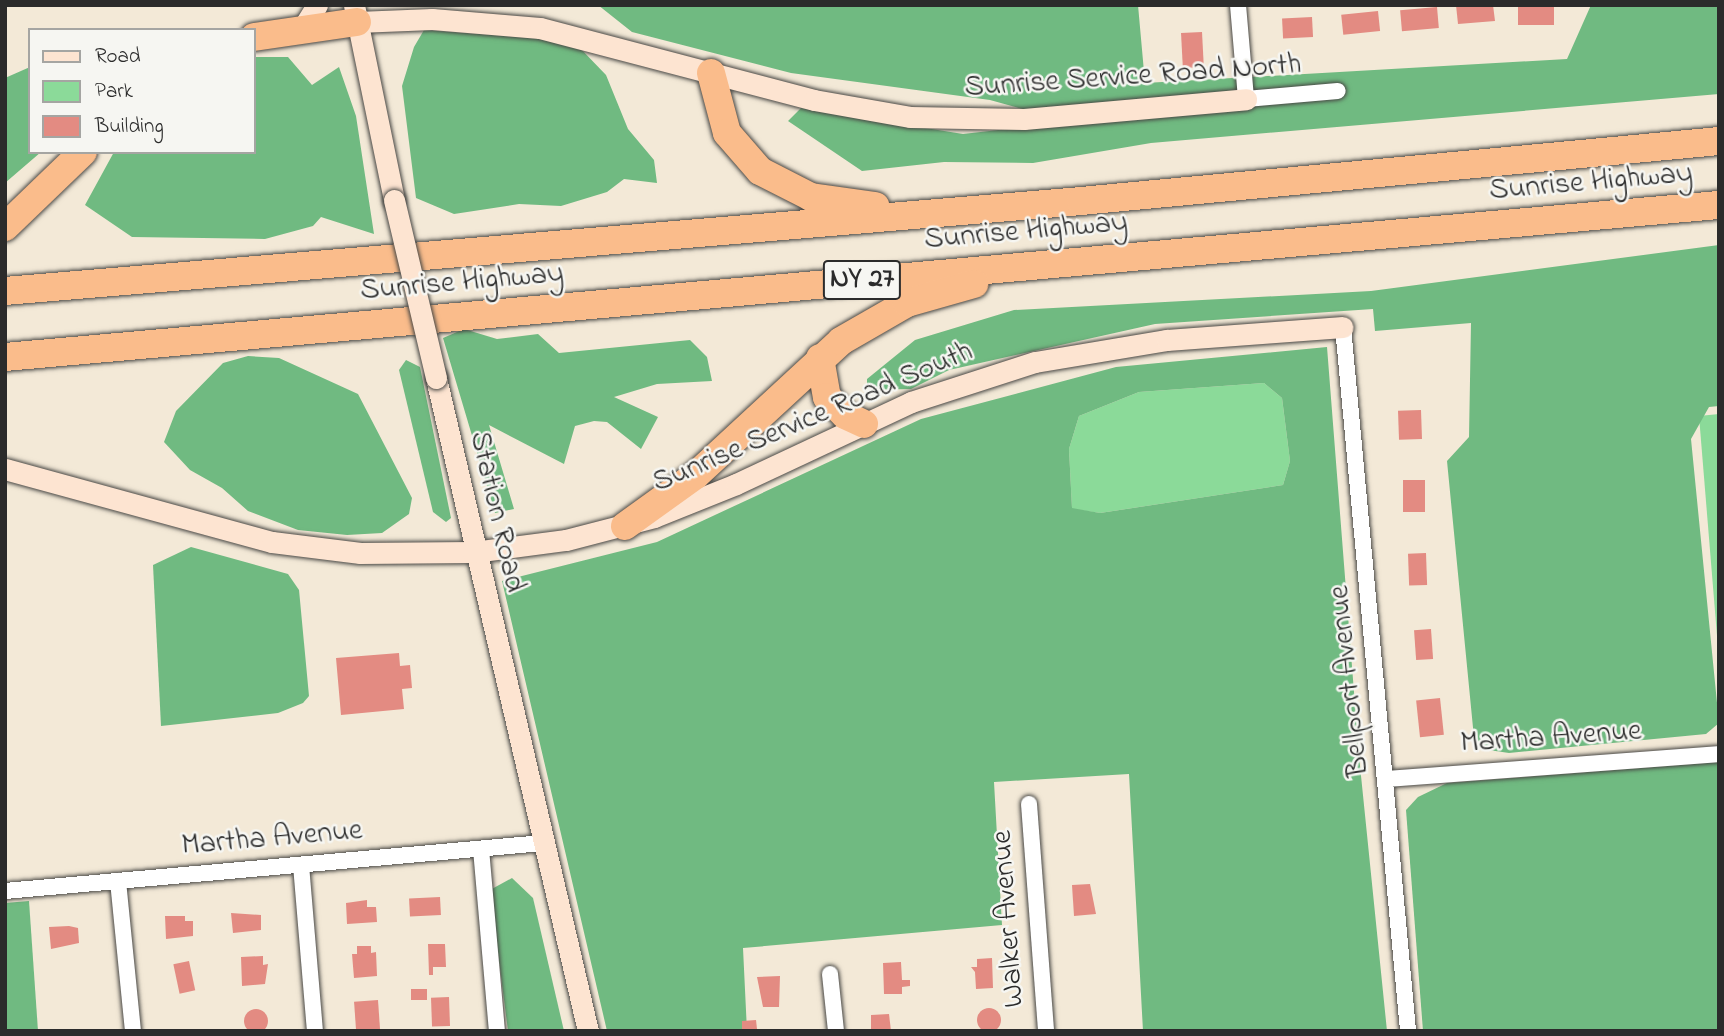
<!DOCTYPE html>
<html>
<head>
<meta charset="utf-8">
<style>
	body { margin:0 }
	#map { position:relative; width:1724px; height:1036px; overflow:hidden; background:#f3e9d7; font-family:"Indie Flower",sans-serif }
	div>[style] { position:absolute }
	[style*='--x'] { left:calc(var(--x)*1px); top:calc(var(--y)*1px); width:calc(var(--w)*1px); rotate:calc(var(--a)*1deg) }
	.green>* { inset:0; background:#8bda99 }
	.forest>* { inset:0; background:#70ba81 }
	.building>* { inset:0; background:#e38b82; transform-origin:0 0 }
	.round { border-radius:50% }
	.roads { filter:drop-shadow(0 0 2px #494845) drop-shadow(0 0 2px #494845) }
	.street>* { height:16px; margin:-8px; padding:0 8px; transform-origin:8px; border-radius:8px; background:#fff }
	.secondary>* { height:21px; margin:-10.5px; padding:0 10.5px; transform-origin:10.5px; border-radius:10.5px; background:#fde4d1 }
	.highway>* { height:28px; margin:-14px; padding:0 14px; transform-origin:14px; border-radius:14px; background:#fabc8b }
	.bridges { filter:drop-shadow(0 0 2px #494845) drop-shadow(0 0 2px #494845) }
	.secondary-bridge>* { height:21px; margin:-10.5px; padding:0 10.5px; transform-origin:10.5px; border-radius:10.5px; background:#fde4d1 }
	span { translate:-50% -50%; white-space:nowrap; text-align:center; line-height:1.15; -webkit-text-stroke:5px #f6f6f2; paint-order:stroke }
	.shield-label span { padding:2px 5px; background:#f6f6f2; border:2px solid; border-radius:5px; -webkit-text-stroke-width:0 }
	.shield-label { font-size:28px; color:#2b2b2b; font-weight:700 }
	.street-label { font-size:30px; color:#2b2b2b }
	.frame { position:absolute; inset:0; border:7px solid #2b2b2b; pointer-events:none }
	.legend { position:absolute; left:28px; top:28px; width:228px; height:126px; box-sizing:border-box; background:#f6f6f2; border:2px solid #a5a5a2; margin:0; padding:9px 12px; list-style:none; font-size:21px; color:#2b2b2b }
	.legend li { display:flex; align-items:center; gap:14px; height:35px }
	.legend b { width:35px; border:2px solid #a5a5a2 }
</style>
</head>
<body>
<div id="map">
	<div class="green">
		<i style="clip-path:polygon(1264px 383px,1282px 398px,1290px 461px,1283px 485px,1100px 513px,1072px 509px,1069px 449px,1079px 416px,1139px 392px)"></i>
		<i style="clip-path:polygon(1719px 414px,1719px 660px,1699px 416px)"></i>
	</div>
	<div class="forest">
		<i style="clip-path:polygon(598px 5px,1138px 5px,1145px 83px,1567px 59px,1591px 5px,1719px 5px,1719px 94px,1151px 143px,1033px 163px,944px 162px,862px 171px,788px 121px,801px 108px,963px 134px,1069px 122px,990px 100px,791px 73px,632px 32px)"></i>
		<i style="clip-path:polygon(424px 30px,535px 38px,579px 47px,606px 75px,628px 129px,654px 160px,657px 183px,624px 179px,607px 192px,561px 206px,519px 204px,454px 214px,416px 198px,402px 86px,414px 47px)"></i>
		<i style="clip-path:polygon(254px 57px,288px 57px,312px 85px,339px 67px,356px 116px,374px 234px,321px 217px,313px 226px,265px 239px,132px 237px,85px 205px,114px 152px,254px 152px)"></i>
		<i style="clip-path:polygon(30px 67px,30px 152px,41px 152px,5px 183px,5px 78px)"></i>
		<i style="clip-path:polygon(1719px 245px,1719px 406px,1709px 407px,1691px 439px,1719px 723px,1706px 734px,1509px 753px,1475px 748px,1447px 461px,1469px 437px,1471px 323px,1375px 331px,1373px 309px,1155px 324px,949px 370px,911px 389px,867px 390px,867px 379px,915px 340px,1014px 310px,1371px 291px)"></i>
		<i style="clip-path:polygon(464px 329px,497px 339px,538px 334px,559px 353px,690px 340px,707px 357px,712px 381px,657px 384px,614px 397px,658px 417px,641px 449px,607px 422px,594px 421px,575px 426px,564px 464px,489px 425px,514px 509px,495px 513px,443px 338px)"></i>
		<i style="clip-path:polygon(evenodd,1327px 347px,1359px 756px,1387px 1031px,1143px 1031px,1129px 774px,994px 782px,1002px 925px,743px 948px,747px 1031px,607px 1031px,502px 581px,657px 542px,921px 419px,1116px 367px,1327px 347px,1264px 383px,1282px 398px,1290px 461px,1283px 485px,1100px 513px,1072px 508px,1069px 449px,1079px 416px,1139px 392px,1264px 383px)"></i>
		<i style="clip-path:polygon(248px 356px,279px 358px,358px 394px,412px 498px,409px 514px,382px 533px,347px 535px,298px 530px,248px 511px,222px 488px,190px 470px,164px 442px,176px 411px,223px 363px)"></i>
		<i style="clip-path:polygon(406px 360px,420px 367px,451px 518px,446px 522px,433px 512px,399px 370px)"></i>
		<i style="clip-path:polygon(191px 547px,288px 574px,299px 590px,309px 696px,303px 703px,278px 713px,161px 726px,153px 565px)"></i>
		<i style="clip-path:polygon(1719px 762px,1719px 1031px,1423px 1031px,1406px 810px,1418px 797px,1447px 783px)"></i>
		<i style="clip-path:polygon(512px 878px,533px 898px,564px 1031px,508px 1031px,490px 890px)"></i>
		<i style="clip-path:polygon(29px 901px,38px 1031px,5px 1031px,5px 903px)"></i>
	</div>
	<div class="building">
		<i style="clip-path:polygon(1456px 5px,1493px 5px,1495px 21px,1458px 24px)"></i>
		<i style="left:1518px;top:5px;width:36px;height:20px"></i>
		<i style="left:1437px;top:7px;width:21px;height:37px;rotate:85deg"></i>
		<i style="left:1378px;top:11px;width:20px;height:37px;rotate:84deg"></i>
		<i style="left:1312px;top:17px;width:20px;height:30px;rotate:87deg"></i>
		<i style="left:1202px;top:32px;width:35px;height:21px;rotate:87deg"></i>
		<i style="left:1421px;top:410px;width:29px;height:23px;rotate:88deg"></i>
		<i style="left:1425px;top:480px;width:32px;height:22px;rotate:90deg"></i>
		<i style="left:1426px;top:553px;width:32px;height:18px;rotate:88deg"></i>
		<i style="left:1431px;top:629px;width:30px;height:17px;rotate:86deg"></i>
		<i style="clip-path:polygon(399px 653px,400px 666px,410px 665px,412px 688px,402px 689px,404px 709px,341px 715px,336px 658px)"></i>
		<i style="left:1440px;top:698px;width:37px;height:24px;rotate:84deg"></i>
		<i style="clip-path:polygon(1090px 884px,1096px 914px,1074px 916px,1072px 885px)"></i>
		<i style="left:440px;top:897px;width:18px;height:31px;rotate:87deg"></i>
		<i style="clip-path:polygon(367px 900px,367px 907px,376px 907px,377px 922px,347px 924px,346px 903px)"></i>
		<i style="clip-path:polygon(231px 913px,261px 915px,261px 930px,233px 933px)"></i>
		<i style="clip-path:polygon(165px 916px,185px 916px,185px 921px,193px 921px,193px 936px,166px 939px)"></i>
		<i style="clip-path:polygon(69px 926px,78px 928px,79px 943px,51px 949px,49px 927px)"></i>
		<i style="clip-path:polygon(428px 944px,445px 944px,446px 967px,433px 967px,433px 975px,429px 975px)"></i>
		<i style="clip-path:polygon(357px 946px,371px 946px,371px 953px,376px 952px,377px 976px,354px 978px,352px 954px,357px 954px)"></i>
		<i style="clip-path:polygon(263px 956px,263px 965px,268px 964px,265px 984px,242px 986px,241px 957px)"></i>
		<i style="clip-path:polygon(992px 958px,993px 988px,976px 989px,975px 972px,971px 967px,977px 967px,977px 959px)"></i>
		<i style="left:189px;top:961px;width:30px;height:16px;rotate:78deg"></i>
		<i style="clip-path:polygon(901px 962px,902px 980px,910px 980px,910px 986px,902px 987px,902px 994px,884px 994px,883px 963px)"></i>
		<i style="clip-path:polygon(780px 976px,779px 1007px,763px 1007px,757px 977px)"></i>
		<i style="left:411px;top:989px;width:16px;height:11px"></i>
		<i style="left:449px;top:997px;width:29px;height:18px;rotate:88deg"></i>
		<i style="left:378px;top:1000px;width:29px;height:24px;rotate:86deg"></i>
		<i class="round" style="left:977px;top:1008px;width:24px;height:24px"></i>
		<i class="round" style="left:244px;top:1009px;width:24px;height:24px"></i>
		<i style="clip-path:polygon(889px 1014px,891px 1031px,871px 1031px,871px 1015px)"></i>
		<i style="clip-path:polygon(756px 1020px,757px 1029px,742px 1029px,742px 1021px)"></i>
	</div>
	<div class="roads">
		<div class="street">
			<i style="--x:1238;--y:5;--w:94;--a:85.1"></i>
			<i style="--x:1246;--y:99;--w:92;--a:-5"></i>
			<i style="--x:1343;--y:327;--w:707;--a:84.72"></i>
			<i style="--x:1388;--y:779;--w:332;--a:-4.3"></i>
			<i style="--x:1029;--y:804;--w:228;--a:85.7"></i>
			<i style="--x:481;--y:849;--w:183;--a:85"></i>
			<i style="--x:301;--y:865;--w:167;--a:85.2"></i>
			<i style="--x:118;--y:881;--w:151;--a:84.3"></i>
			<i style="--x:5;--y:891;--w:540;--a:-5.1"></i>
			<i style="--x:830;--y:974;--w:57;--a:84"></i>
		</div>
		<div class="secondary">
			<i style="--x:354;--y:5;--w:199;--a:78.4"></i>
			<i style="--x:357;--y:22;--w:75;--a:-2.3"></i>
			<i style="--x:432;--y:19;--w:108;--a:4.8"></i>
			<i style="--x:540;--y:28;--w:283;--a:14.7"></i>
			<i style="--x:814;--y:100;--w:97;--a:10"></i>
			<i style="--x:910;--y:117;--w:114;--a:1"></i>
			<i style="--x:1024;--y:119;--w:223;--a:-5.1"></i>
			<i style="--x:302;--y:29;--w:28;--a:-58"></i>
			<i style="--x:436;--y:378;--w:670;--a:76.9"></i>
			<i style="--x:5;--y:469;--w:277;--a:15.3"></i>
			<i style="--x:272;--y:542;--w:89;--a:7.1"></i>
			<i style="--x:360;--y:553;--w:113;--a:-0.5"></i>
			<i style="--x:473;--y:552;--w:94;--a:-7.4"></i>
			<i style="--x:566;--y:540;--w:91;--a:-14.6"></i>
			<i style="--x:654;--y:517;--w:88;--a:-21.9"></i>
			<i style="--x:736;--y:484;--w:193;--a:-25.1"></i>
			<i style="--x:911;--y:402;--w:130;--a:-17.9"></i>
			<i style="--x:1035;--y:362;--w:134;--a:-9.5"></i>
			<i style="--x:1167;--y:340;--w:176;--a:-4.2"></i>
		</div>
		<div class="highway">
			<i style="--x:254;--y:37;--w:104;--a:-8.3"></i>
			<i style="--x:711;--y:73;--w:62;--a:75.1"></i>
			<i style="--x:727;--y:133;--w:50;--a:49"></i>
			<i style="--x:760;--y:171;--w:57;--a:27"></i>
			<i style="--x:811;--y:197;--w:65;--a:8"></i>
			<i style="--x:5;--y:227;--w:108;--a:-43.9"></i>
			<i style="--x:5;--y:291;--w:1080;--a:-4.78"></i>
			<i style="--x:1081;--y:201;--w:641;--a:-5.37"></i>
			<i style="--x:5;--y:357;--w:1721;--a:-5.07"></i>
			<i style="--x:820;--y:358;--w:40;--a:80"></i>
			<i style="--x:827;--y:397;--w:25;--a:45"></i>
			<i style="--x:845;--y:415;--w:21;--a:25"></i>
			<i style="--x:625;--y:526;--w:87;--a:-35.7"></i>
			<i style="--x:696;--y:475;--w:197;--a:-42.7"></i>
			<i style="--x:841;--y:341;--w:76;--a:-29.9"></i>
			<i style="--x:907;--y:303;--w:70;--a:-15.8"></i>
		</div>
	</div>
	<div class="bridges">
		<div class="secondary-bridge">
			<i style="--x:394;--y:200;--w:183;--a:76.7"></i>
		</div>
	</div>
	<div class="shield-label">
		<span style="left:862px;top:280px">NY 27</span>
	</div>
	<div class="street-label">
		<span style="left:1133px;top:77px;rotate:-4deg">Sunrise Service Road North</span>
		<span style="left:1591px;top:183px;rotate:-5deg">Sunrise Highway</span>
		<span style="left:1026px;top:232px;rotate:-5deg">Sunrise Highway</span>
		<span style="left:462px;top:283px;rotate:-5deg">Sunrise Highway</span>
		<span style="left:813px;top:418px;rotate:-23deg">Sunrise Service Road South</span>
		<span style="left:496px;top:512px;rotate:77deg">Station Road</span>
		<span style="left:1350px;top:681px;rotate:-96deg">Bellport Avenue</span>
		<span style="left:1551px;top:738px;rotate:-4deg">Martha Avenue</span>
		<span style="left:272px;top:839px;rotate:-5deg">Martha Avenue</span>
		<span style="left:1009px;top:919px;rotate:-94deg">Walker Avenue</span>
	</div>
	<div class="frame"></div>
	<ul class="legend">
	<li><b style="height:9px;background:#fde4d1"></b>Road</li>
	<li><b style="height:19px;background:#8bda99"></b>Park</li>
	<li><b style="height:19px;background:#e38b82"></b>Building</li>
	</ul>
</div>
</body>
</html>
